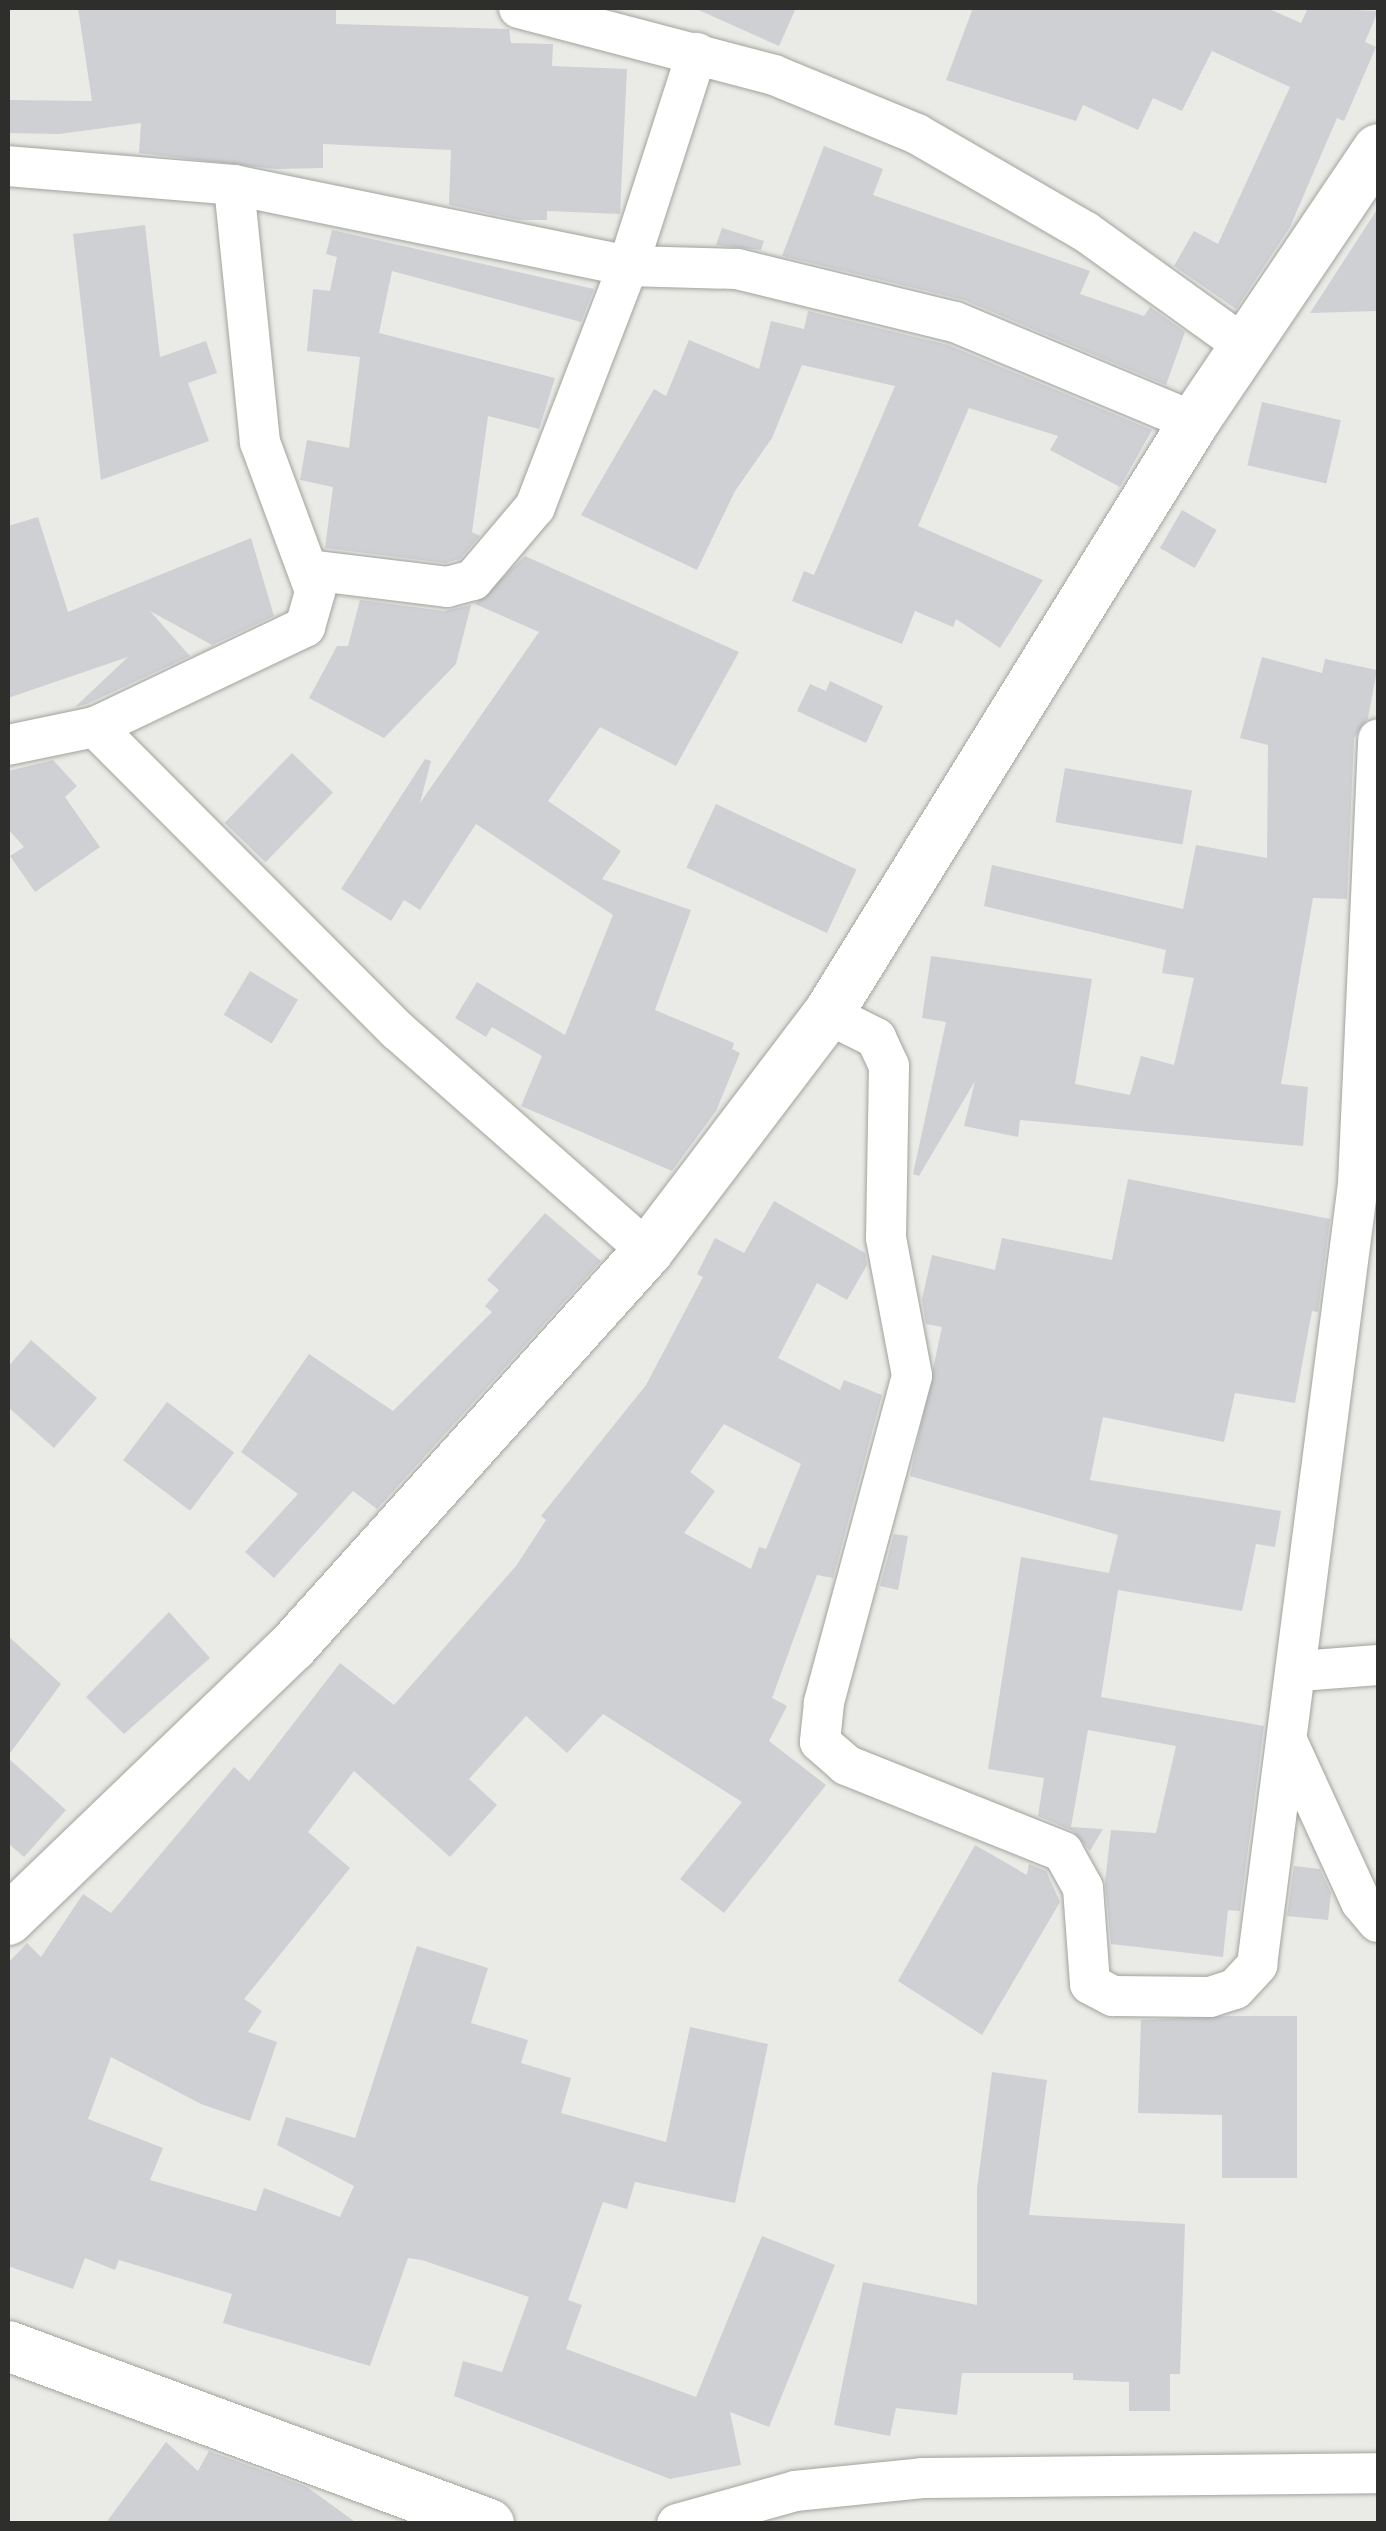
<!DOCTYPE html>
<html>
<head>
<meta charset="utf-8">
<style>
	body { margin:0 }
	#map { position:relative; width:1386px; height:2531px; overflow:hidden; background:#eaebe6; font-family:Jost,sans-serif }
	div>[style] { position:absolute }
	[style*='--x'] { left:calc(var(--x)*1px); top:calc(var(--y)*1px); width:calc(var(--w)*1px); rotate:calc(var(--a)*1deg) }
	.building>* { inset:0; background:#ced0d4; transform-origin:0 0 }
	.roads { filter:drop-shadow(0 0 2px #a2a39e) drop-shadow(0 0 2px #a2a39e) }
	.minor>* { height:40px; margin:-20px; padding:0 20px; transform-origin:20px; border-radius:20px; background:#fff }
	.tertiary>* { height:50px; margin:-25px; padding:0 25px; transform-origin:25px; border-radius:25px; background:#fff }
	span { translate:-50% -50%; white-space:nowrap; text-align:center; line-height:1.15; -webkit-text-stroke:8px #fff; paint-order:stroke }
	.frame { position:absolute; inset:0; border:10px solid #2e2f2d; pointer-events:none }
</style>
</head>
<body>
<div id="map">
	<div class="building">
		<i style="clip-path:polygon(78px 8px,336px 8px,336px 24px,509px 29px,511px 43px,553px 44px,552px 66px,627px 69px,620px 214px,547px 211px,547px 220px,520px 220px,449px 205px,451px 150px,323px 144px,323px 168px,276px 169px,139px 153px,141px 123px,59px 134px,8px 133px,8px 100px,92px 101px)"></i>
		<i style="clip-path:polygon(694px 8px,796px 8px,779px 46px)"></i>
		<i style="clip-path:polygon(973px 8px,1267px 8px,1301px 23px,1308px 8px,1378px 11px,1365px 42px,1376px 47px,1344px 121px,1337px 118px,1290px 227px,1236px 309px,1174px 266px,1194px 231px,1218px 244px,1290px 87px,1212px 51px,1182px 111px,1153px 98px,1138px 130px,1083px 105px,1076px 121px,946px 80px)"></i>
		<i style="clip-path:polygon(824px 146px,883px 169px,873px 195px,1090px 271px,1080px 294px,1144px 316px,1150px 307px,1185px 332px,1166px 385px,964px 300px,782px 256px)"></i>
		<i style="clip-path:polygon(1378px 208px,1378px 311px,1310px 313px)"></i>
		<i style="clip-path:polygon(145px 225px,160px 357px,206px 341px,217px 373px,188px 383px,209px 441px,101px 480px,73px 234px)"></i>
		<i style="clip-path:polygon(722px 228px,764px 241px,761px 250px,716px 245px)"></i>
		<i style="clip-path:polygon(332px 230px,594px 289px,581px 322px,392px 271px,379px 333px,555px 378px,539px 429px,488px 416px,472px 532px,480px 536px,460px 559px,445px 563px,325px 548px,333px 487px,300px 480px,307px 440px,349px 448px,360px 357px,307px 351px,313px 289px,330px 291px,337px 257px,326px 254px)"></i>
		<i style="clip-path:polygon(808px 311px,948px 345px,1152px 430px,1120px 487px,1050px 450px,1058px 436px,969px 408px,918px 526px,1043px 580px,1000px 648px,956px 619px,953px 627px,915px 611px,902px 644px,792px 601px,804px 571px,814px 575px,895px 386px,802px 365px,772px 438px,735px 491px,697px 570px,581px 515px,654px 389px,666px 396px,689px 340px,759px 369px,771px 321px,804px 329px)"></i>
		<i style="left:1262px;top:402px;width:81px;height:65px;rotate:13deg"></i>
		<i style="left:1182px;top:510px;width:40px;height:44px;rotate:30deg"></i>
		<i style="clip-path:polygon(38px 517px,68px 612px,251px 538px,274px 616px,212px 645px,150px 611px,190px 656px,87px 704px,75px 707px,128px 657px,8px 698px,8px 526px)"></i>
		<i style="clip-path:polygon(525px 556px,739px 652px,676px 766px,600px 727px,548px 801px,621px 851px,602px 879px,691px 910px,655px 1010px,734px 1043px,732px 1049px,740px 1053px,716px 1111px,672px 1171px,521px 1106px,542px 1056px,492px 1027px,486px 1037px,455px 1018px,477px 982px,565px 1035px,613px 915px,476px 824px,420px 910px,404px 900px,391px 921px,341px 889px,425px 759px,431px 761px,420px 803px,539px 632px,475px 604px)"></i>
		<i style="clip-path:polygon(360px 600px,444px 611px,471px 605px,456px 664px,384px 738px,309px 698px,337px 646px,348px 646px)"></i>
		<i style="clip-path:polygon(1262px 657px,1322px 673px,1325px 659px,1377px 670px,1368px 718px,1354px 738px,1347px 899px,1313px 898px,1281px 1084px,1308px 1087px,1303px 1146px,1020px 1120px,1018px 1137px,964px 1126px,975px 1081px,919px 1176px,913px 1174px,946px 1022px,922px 1018px,931px 956px,1092px 979px,1075px 1084px,1130px 1095px,1141px 1056px,1174px 1065px,1194px 978px,1162px 973px,1166px 950px,984px 906px,992px 865px,1183px 909px,1196px 845px,1267px 858px,1268px 745px,1240px 738px)"></i>
		<i style="clip-path:polygon(830px 681px,883px 706px,866px 743px,797px 711px,810px 684px,826px 691px)"></i>
		<i style="left:292px;top:753px;width:57px;height:97px;rotate:44deg"></i>
		<i style="clip-path:polygon(53px 760px,77px 786px,65px 797px,100px 847px,35px 892px,10px 856px,24px 847px,8px 829px,8px 771px)"></i>
		<i style="left:1065px;top:768px;width:129px;height:55px;rotate:10deg"></i>
		<i style="left:716px;top:804px;width:155px;height:70px;rotate:25deg"></i>
		<i style="left:250px;top:971px;width:56px;height:51px;rotate:31deg"></i>
		<i style="clip-path:polygon(1128px 1179px,1330px 1219px,1318px 1312px,1312px 1311px,1295px 1403px,1235px 1393px,1224px 1442px,1103px 1417px,1090px 1480px,1281px 1511px,1275px 1547px,1256px 1544px,1242px 1611px,1118px 1590px,1101px 1697px,1264px 1726px,1240px 1911px,1228px 1910px,1223px 1957px,1111px 1944px,1105px 1882px,1111px 1830px,1156px 1833px,1176px 1746px,1088px 1730px,1071px 1827px,1103px 1829px,1090px 1851px,1073px 1831px,1038px 1816px,1044px 1778px,988px 1769px,1021px 1557px,1109px 1573px,1118px 1535px,910px 1476px,942px 1327px,926px 1324px,922px 1299px,932px 1255px,995px 1270px,1002px 1238px,1112px 1260px)"></i>
		<i style="clip-path:polygon(evenodd,774px 1201px,865px 1253px,867px 1265px,847px 1300px,817px 1283px,778px 1358px,840px 1390px,844px 1380px,882px 1395px,833px 1578px,817px 1575px,772px 1698px,787px 1706px,769px 1741px,826px 1785px,724px 1913px,680px 1879px,742px 1802px,603px 1714px,567px 1753px,526px 1716px,469px 1779px,497px 1805px,450px 1857px,354px 1771px,308px 1832px,350px 1868px,244px 1999px,262px 2011px,248px 2032px,277px 2042px,250px 2121px,201px 2104px,111px 2057px,88px 2119px,163px 2148px,150px 2180px,256px 2211px,264px 2188px,340px 2217px,354px 2186px,277px 2145px,286px 2117px,355px 2138px,417px 1946px,488px 1968px,471px 2023px,528px 2040px,521px 2063px,571px 2078px,561px 2113px,666px 2142px,690px 2027px,768px 2044px,735px 2203px,635px 2182px,627px 2209px,603px 2202px,568px 2300px,582px 2305px,566px 2349px,696px 2397px,762px 2236px,835px 2265px,769px 2427px,730px 2412px,741px 2465px,670px 2479px,454px 2396px,463px 2361px,502px 2372px,529px 2297px,422px 2260px,408px 2258px,370px 2366px,223px 2323px,232px 2294px,119px 2260px,115px 2270px,85px 2258px,73px 2289px,8px 2266px,8px 1963px,27px 1943px,41px 1957px,83px 1894px,111px 1913px,234px 1767px,249px 1781px,340px 1663px,394px 1705px,516px 1566px,546px 1520px,541px 1516px,646px 1385px,703px 1277px,697px 1274px,715px 1238px,744px 1253px,774px 1201px,724px 1424px,801px 1464px,766px 1549px,759px 1547px,751px 1569px,684px 1533px,715px 1491px,690px 1472px,724px 1424px)"></i>
		<i style="clip-path:polygon(545px 1213px,601px 1261px,377px 1509px,353px 1491px,274px 1578px,245px 1552px,298px 1494px,241px 1452px,309px 1354px,393px 1411px,492px 1312px,485px 1306px,499px 1290px,487px 1280px)"></i>
		<i style="clip-path:polygon(31px 1340px,97px 1398px,54px 1448px,8px 1407px,8px 1367px)"></i>
		<i style="left:167px;top:1402px;width:84px;height:73px;rotate:37deg"></i>
		<i style="clip-path:polygon(894px 1534px,908px 1536px,898px 1590px,880px 1586px)"></i>
		<i style="clip-path:polygon(169px 1612px,210px 1658px,124px 1734px,86px 1697px)"></i>
		<i style="clip-path:polygon(8px 1636px,61px 1684px,8px 1756px)"></i>
		<i style="clip-path:polygon(8px 1758px,66px 1810px,24px 1857px,8px 1843px)"></i>
		<i style="clip-path:polygon(975px 1845px,1027px 1875px,1029px 1864px,1046px 1871px,1060px 1902px,982px 2035px,898px 1981px)"></i>
		<i style="clip-path:polygon(1294px 1866px,1320px 1869px,1331px 1893px,1328px 1920px,1287px 1916px)"></i>
		<i style="clip-path:polygon(1229px 2016px,1297px 2016px,1297px 2178px,1222px 2178px,1222px 2115px,1138px 2113px,1141px 2020px)"></i>
		<i style="clip-path:polygon(992px 2072px,1047px 2080px,1029px 2215px,1185px 2224px,1180px 2374px,1170px 2374px,1170px 2411px,1129px 2411px,1129px 2382px,1073px 2380px,1073px 2373px,962px 2373px,957px 2415px,896px 2408px,890px 2436px,834px 2425px,863px 2282px,977px 2305px,977px 2189px)"></i>
		<i style="clip-path:polygon(166px 2442px,198px 2471px,209px 2451px,307px 2487px,358px 2524px,105px 2524px)"></i>
	</div>
	<div class="roads">
		<div class="minor">
			<i style="--x:519;--y:8;--w:264;--a:14.7"></i>
			<i style="--x:774;--y:75;--w:155;--a:22.4"></i>
			<i style="--x:917;--y:134;--w:195;--a:30.1"></i>
			<i style="--x:1086;--y:232;--w:197;--a:35.7"></i>
			<i style="--x:8;--y:166;--w:227;--a:4.8"></i>
			<i style="--x:234;--y:185;--w:402;--a:11.6"></i>
			<i style="--x:628;--y:266;--w:109;--a:1.6"></i>
			<i style="--x:737;--y:269;--w:224;--a:13.7"></i>
			<i style="--x:955;--y:322;--w:259;--a:22.7"></i>
			<i style="--x:309;--y:570;--w:139;--a:7"></i>
			<i style="--x:447;--y:587;--w:27;--a:-15"></i>
			<i style="--x:473;--y:580;--w:96;--a:-49.7"></i>
			<i style="--x:535;--y:507;--w:258;--a:-68.9"></i>
			<i style="--x:628;--y:266;--w:224;--a:-72.1"></i>
			<i style="--x:95;--y:727;--w:428;--a:45.1"></i>
			<i style="--x:397;--y:1030;--w:334;--a:41.4"></i>
			<i style="--x:8;--y:745;--w:89;--a:-11.7"></i>
			<i style="--x:95;--y:727;--w:233;--a:-25.5"></i>
			<i style="--x:305;--y:627;--w:37;--a:-74"></i>
			<i style="--x:315;--y:591;--w:159;--a:-110.3"></i>
			<i style="--x:260;--y:442;--w:258;--a:-95.8"></i>
			<i style="--x:828;--y:1014;--w:54;--a:26.6"></i>
			<i style="--x:876;--y:1038;--w:31;--a:65"></i>
			<i style="--x:889;--y:1066;--w:172;--a:91"></i>
			<i style="--x:886;--y:1238;--w:140;--a:79.3"></i>
			<i style="--x:912;--y:1376;--w:339;--a:105.1"></i>
			<i style="--x:824;--y:1703;--w:39;--a:96"></i>
			<i style="--x:820;--y:1742;--w:35;--a:41"></i>
			<i style="--x:846;--y:1765;--w:234;--a:21.8"></i>
			<i style="--x:1063;--y:1852;--w:41;--a:60.9"></i>
			<i style="--x:1083;--y:1888;--w:96;--a:85.8"></i>
			<i style="--x:1090;--y:1984;--w:26;--a:28"></i>
			<i style="--x:1113;--y:1996;--w:97;--a:0.6"></i>
			<i style="--x:1210;--y:1997;--w:26;--a:-18"></i>
			<i style="--x:1235;--y:1989;--w:33;--a:-47"></i>
			<i style="--x:1257;--y:1965;--w:788;--a:-82.63"></i>
			<i style="--x:1358;--y:1184;--w:445;--a:-87.4"></i>
			<i style="--x:1300;--y:1671;--w:78;--a:-4.4"></i>
			<i style="--x:1289;--y:1745;--w:173;--a:65.4"></i>
			<i style="--x:1361;--y:1902;--w:26;--a:50"></i>
			<i style="--x:677;--y:2524;--w:123;--a:-15.6"></i>
			<i style="--x:795;--y:2491;--w:128;--a:-5.8"></i>
			<i style="--x:922;--y:2478;--w:456;--a:-0.6"></i>
		</div>
		<div class="tertiary">
			<i style="--x:8;--y:1920;--w:394;--a:-43.9"></i>
			<i style="--x:292;--y:1647;--w:532;--a:-48.04"></i>
			<i style="--x:648;--y:1251;--w:298;--a:-52.8"></i>
			<i style="--x:828;--y:1014;--w:696;--a:-58.27"></i>
			<i style="--x:1194;--y:422;--w:329;--a:-56"></i>
			<i style="--x:8;--y:2346;--w:513;--a:20.31"></i>
		</div>
	</div>
	<div class="frame"></div>
</div>
</body>
</html>
